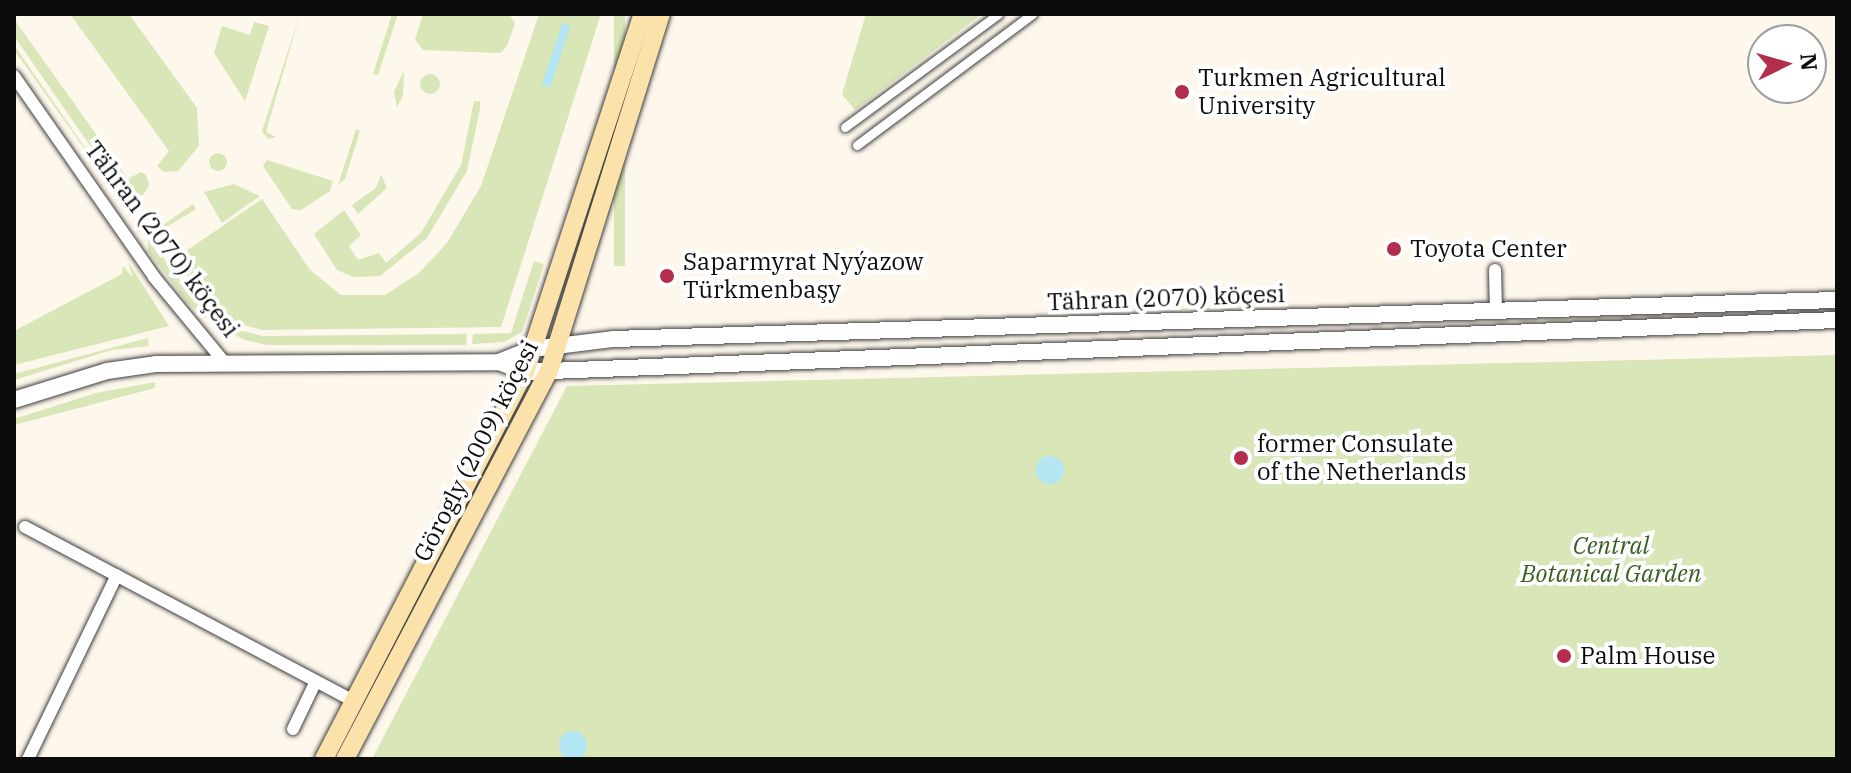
<!DOCTYPE html>
<html>
<head>
<meta charset="utf-8">
<style>
	body { margin:0 }
	#map { position:relative; width:1851px; height:773px; overflow:hidden; background:#fef7ec; font-family:"IBM Plex Serif",serif }
	div>[style] { position:absolute }
	[style*='--x'] { left:calc(var(--x)*1px); top:calc(var(--y)*1px); width:calc(var(--w)*1px); rotate:calc(var(--a)*1deg) }
	.green>* { inset:0; background:#d8e6b8; transform-origin:0 0 }
	.round { border-radius:50% }
	.water>* { inset:0; background:#b3e6f2; transform-origin:0 0 }
	.roads { filter:drop-shadow(0 0 2px #3f3f3f) drop-shadow(0 0 2px #3f3f3f) }
	.pedestrian>* { height:9px; margin:-4.5px; padding:0 4.5px; transform-origin:4.5px; border-radius:4.5px; background:#fff }
	.minor>* { height:12px; margin:-6px; padding:0 6px; transform-origin:6px; border-radius:6px; background:#fff }
	.tertiary>* { height:16px; margin:-8px; padding:0 8px; transform-origin:8px; border-radius:8px; background:#fff }
	.secondary>* { height:18px; margin:-9px; padding:0 9px; transform-origin:9px; border-radius:9px; background:#fae2aa }
	.dots>* { width:22px; height:22px; translate:-50% -50%; box-sizing:border-box; border:4px solid #fff; border-radius:50% }
	span { translate:-50% -50%; white-space:nowrap; text-align:center; line-height:1.15; -webkit-text-stroke:8px #fff; paint-order:stroke }
	.poi-label { font-size:24px; color:#0c0c0c }
	.left { translate:0 -50%; text-align:left }
	.street-label { font-size:24px; color:#0c0c0c }
	.park-label { font-size:24px; color:#395f20; font-style:italic }
	.frame { position:absolute; inset:0; border:16px solid #0c0c0c; pointer-events:none }
	.north { position:absolute; left:1747px; top:24px; width:80px; height:80px; box-sizing:border-box; background:#fff; border:2px solid #9e9e9e; border-radius:50%; rotate:85deg; font-size:22px; font-weight:700; line-height:32px; text-align:center; color:#0c0c0c }
	.north::after { content:''; display:block; margin:auto; width:28px; height:36px; background:#b32d4c; clip-path:polygon(50% 0,100% 100%,50% 72%,0 100%) }
</style>
</head>
<body>
<div id="map">
	<div class="green">
		<i style="clip-path:polygon(70px 14px,129px 14px,197px 108px,199px 146px,178px 171px,164px 172px,157px 166px,169px 151px)"></i>
		<i style="clip-path:polygon(300px 14px,266px 132px,276px 137px,268px 139px,262px 131px)"></i>
		<i style="clip-path:polygon(392px 14px,398px 14px,378px 75px,373px 74px)"></i>
		<i style="clip-path:polygon(423px 14px,509px 14px,515px 23px,507px 46px,500px 53px,423px 50px,415px 40px)"></i>
		<i style="clip-path:polygon(539px 14px,601px 14px,501px 327px,262px 330px,220px 318px,200px 298px,173px 260px,262px 199px,310px 270px,341px 295px,385px 295px,419px 273px,447px 243px,481px 186px)"></i>
		<i style="left:614px;top:14px;width:11px;height:252px"></i>
		<i style="clip-path:polygon(866px 14px,982px 14px,855px 110px,842px 94px)"></i>
		<i style="clip-path:polygon(14px 19px,128px 179px,141px 172px,146px 175px,149px 185px,144px 194px,130px 203px,14px 36px)"></i>
		<i style="clip-path:polygon(254px 22px,269px 26px,245px 101px,214px 53px,222px 26px,250px 35px)"></i>
		<i style="clip-path:polygon(14px 45px,124px 204px,14px 50px)"></i>
		<i style="clip-path:polygon(404px 71px,403px 96px,397px 107px,394px 92px)"></i>
		<i class="round" style="left:420px;top:74px;width:20px;height:20px"></i>
		<i style="clip-path:polygon(474px 101px,480px 101px,480px 109px,467px 171px,427px 238px,380px 276px,353px 277px,337px 270px,314px 234px,344px 210px,361px 235px,349px 246px,358px 260px,379px 253px,386px 263px,421px 233px,461px 165px)"></i>
		<i style="clip-path:polygon(356px 129px,360px 131px,345px 179px,338px 185px)"></i>
		<i class="round" style="left:209px;top:153px;width:18px;height:18px"></i>
		<i style="clip-path:polygon(267px 160px,333px 181px,330px 191px,301px 210px,292px 209px,263px 166px)"></i>
		<i style="clip-path:polygon(381px 175px,387px 188px,358px 214px,352px 205px,376px 188px)"></i>
		<i style="clip-path:polygon(234px 184px,260px 196px,222px 223px,204px 192px)"></i>
		<i style="clip-path:polygon(193px 204px,196px 209px,153px 235px,153px 232px)"></i>
		<i style="clip-path:polygon(148px 237px,198px 305px,229px 328px,263px 336px,467px 334px,466px 345px,267px 345px,245px 340px,214px 325px,187px 302px,148px 251px)"></i>
		<i style="clip-path:polygon(534px 261px,544px 264px,522px 332px,504px 342px,472px 344px,473px 334px,511px 333px)"></i>
		<i style="clip-path:polygon(128px 262px,169px 326px,14px 365px,14px 331px,122px 274px,123px 266px,133px 278px)"></i>
		<i style="clip-path:polygon(148px 338px,149px 346px,112px 350px,14px 380px,14px 374px)"></i>
		<i style="clip-path:polygon(1837px 355px,1837px 759px,372px 759px,567px 386px)"></i>
		<i style="clip-path:polygon(155px 382px,155px 388px,14px 425px,14px 419px,96px 393px)"></i>
	</div>
	<div class="water">
		<i style="left:562px;top:23px;width:9px;height:65px;rotate:18deg"></i>
		<i class="round" style="left:1036px;top:456px;width:28px;height:28px"></i>
		<i class="round" style="left:559px;top:731px;width:28px;height:28px"></i>
	</div>
	<div class="roads">
		<div class="pedestrian">
			<i style="--x:845;--y:127;--w:190;--a:-36.4"></i>
			<i style="--x:857;--y:145;--w:219;--a:-36.8"></i>
		</div>
		<div class="minor">
			<i style="--x:14;--y:76;--w:245;--a:55.1"></i>
			<i style="--x:154;--y:277;--w:110;--a:50.5"></i>
			<i style="--x:1495;--y:270;--w:41;--a:88.6"></i>
			<i style="--x:25;--y:527;--w:371;--a:27.9"></i>
			<i style="--x:293;--y:729;--w:51;--a:-64.4"></i>
			<i style="--x:28;--y:759;--w:204;--a:-64.2"></i>
		</div>
		<div class="tertiary">
			<i style="--x:499;--y:362;--w:35;--a:-22"></i>
			<i style="--x:532;--y:349;--w:83;--a:-7"></i>
			<i style="--x:614;--y:339;--w:1224;--a:-1.83"></i>
			<i style="--x:14;--y:400;--w:97;--a:-17.3"></i>
			<i style="--x:107;--y:371;--w:49;--a:-8.1"></i>
			<i style="--x:156;--y:364;--w:343;--a:-0.3"></i>
			<i style="--x:499;--y:362;--w:28;--a:21"></i>
			<i style="--x:525;--y:372;--w:1313;--a:-2.27"></i>
		</div>
		<div class="secondary">
			<i style="--x:324;--y:759;--w:436;--a:-62.6"></i>
			<i style="--x:525;--y:372;--w:377;--a:-71.8"></i>
			<i style="--x:345;--y:759;--w:438;--a:-62.3"></i>
			<i style="--x:549;--y:371;--w:374;--a:-72.6"></i>
		</div>
	</div>
	<div class="dots">
		<i style="left:1182px;top:92px;background:#b32d4c"></i>
		<i style="left:1394px;top:249px;background:#b32d4c"></i>
		<i style="left:667px;top:276px;background:#b32d4c"></i>
		<i style="left:1241px;top:458px;background:#b32d4c"></i>
		<i style="left:1564px;top:656px;background:#b32d4c"></i>
	</div>
	<div class="poi-label">
		<span class="left" style="left:1198px;top:92px">Turkmen Agricultural<br>University</span>
		<span class="left" style="left:1410px;top:249px">Toyota Center</span>
		<span class="left" style="left:683px;top:276px">Saparmyrat Nyýazow<br>Türkmenbaşy</span>
		<span class="left" style="left:1257px;top:458px">former Consulate<br>of the Netherlands</span>
		<span class="left" style="left:1580px;top:656px">Palm House</span>
	</div>
	<div class="street-label">
		<span style="left:162px;top:239px;rotate:53deg">Tähran (2070) köçesi</span>
		<span style="left:1166px;top:298px;rotate:-2deg">Tähran (2070) köçesi</span>
		<span style="left:476px;top:451px;rotate:-63deg">Görogly (2009) köçesi</span>
	</div>
	<div class="park-label">
		<span style="left:1611px;top:560px">Central<br>Botanical Garden</span>
	</div>
	<div class="frame"></div>
	<div class="north">N</div>
</div>
</body>
</html>
